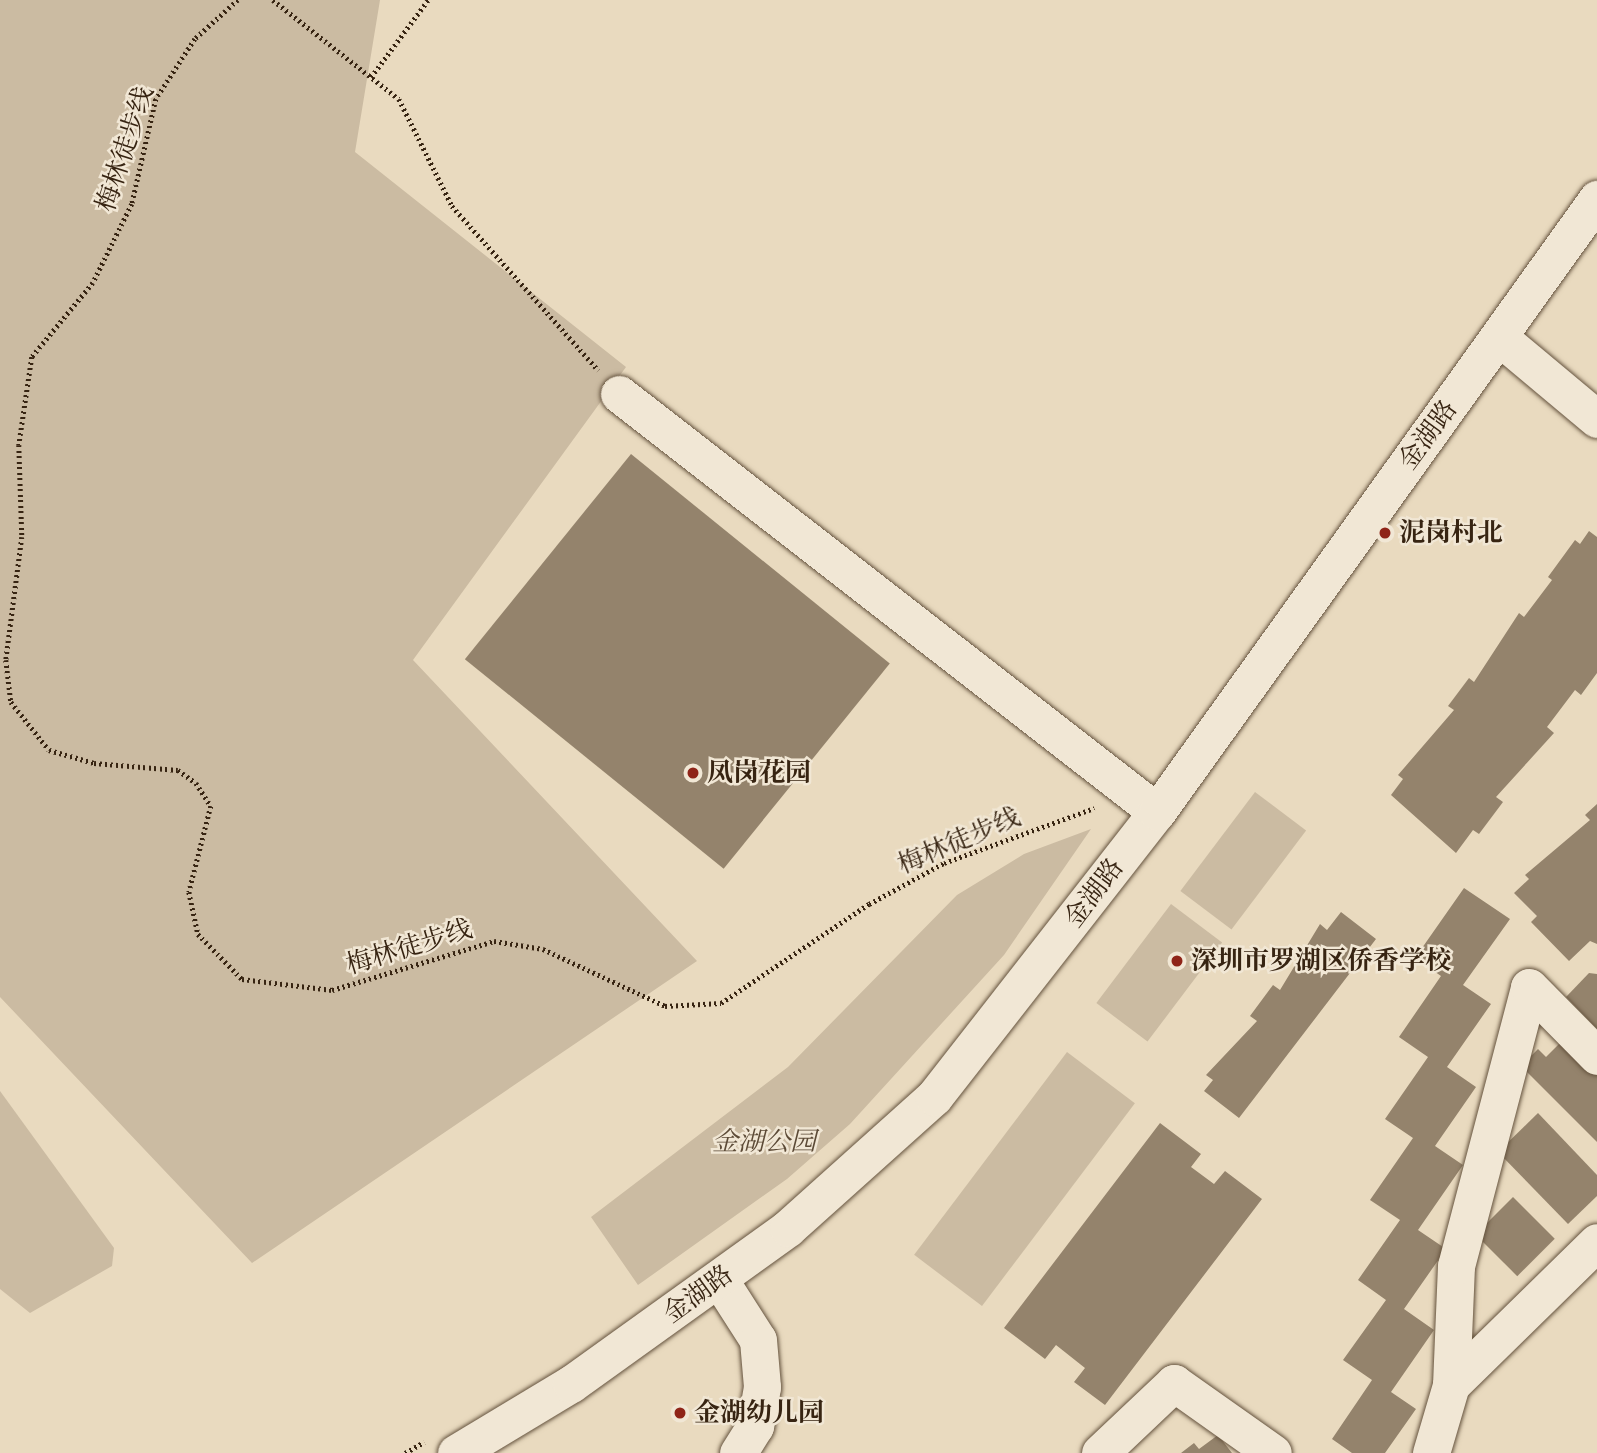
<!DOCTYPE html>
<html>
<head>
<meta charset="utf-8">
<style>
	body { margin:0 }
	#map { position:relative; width:1597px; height:1453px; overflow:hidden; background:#e9dabf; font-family:"EB Garamond","Noto Serif SC",serif }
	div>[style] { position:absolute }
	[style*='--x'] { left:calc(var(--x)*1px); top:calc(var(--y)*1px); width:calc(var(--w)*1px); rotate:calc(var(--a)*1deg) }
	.green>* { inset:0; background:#cbbba2; transform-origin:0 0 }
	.building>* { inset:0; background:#94836c; transform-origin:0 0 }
	.path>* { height:4.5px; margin-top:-2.25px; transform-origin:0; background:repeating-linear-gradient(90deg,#372412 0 2px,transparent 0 5.5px) }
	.roads { filter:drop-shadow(0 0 2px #64523d) drop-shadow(0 0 2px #64523d) }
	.minor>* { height:37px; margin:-18.5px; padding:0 18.5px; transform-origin:18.5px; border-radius:18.5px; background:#f1e7d5 }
	.dots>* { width:19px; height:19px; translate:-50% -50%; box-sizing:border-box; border:4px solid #f1e7d5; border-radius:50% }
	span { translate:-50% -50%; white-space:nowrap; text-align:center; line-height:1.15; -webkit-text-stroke:5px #f1e7d5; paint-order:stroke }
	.street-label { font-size:26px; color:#372412 }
	.poi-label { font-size:26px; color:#372412; font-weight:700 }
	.left { translate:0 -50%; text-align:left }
	.park-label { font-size:26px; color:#5c4a36; font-style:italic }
</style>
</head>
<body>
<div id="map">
	<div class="green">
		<i style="clip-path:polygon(0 0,380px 0,355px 152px,626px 367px,413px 660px,697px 961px,252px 1263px,0 997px)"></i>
		<i style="left:1255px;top:792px;width:64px;height:124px;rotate:37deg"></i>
		<i style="clip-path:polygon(1091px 829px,1004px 955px,850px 1124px,787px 1179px,638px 1285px,591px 1217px,788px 1067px,957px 895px,1024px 854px)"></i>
		<i style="left:1171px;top:904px;width:64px;height:124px;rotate:37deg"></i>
		<i style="left:1067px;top:1052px;width:85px;height:254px;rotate:37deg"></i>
		<i style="clip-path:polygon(0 1091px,114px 1248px,112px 1266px,30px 1313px,0 1289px)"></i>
	</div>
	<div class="building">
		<i style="left:631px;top:454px;width:333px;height:264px;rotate:39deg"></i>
		<i style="clip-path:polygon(1589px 531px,1597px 537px,1597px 673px,1581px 695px,1575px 690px,1547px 727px,1554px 733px,1496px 797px,1503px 802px,1479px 834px,1473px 830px,1456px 853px,1391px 795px,1403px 779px,1398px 775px,1454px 710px,1448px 706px,1469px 678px,1474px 682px,1519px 613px,1524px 617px,1552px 580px,1548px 577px,1575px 540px,1580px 544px)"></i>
		<i style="clip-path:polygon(1597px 804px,1597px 944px,1590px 941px,1569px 961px,1531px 922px,1537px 916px,1514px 893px,1529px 879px,1525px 875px,1590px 820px,1585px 815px)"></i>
		<i style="clip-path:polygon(1464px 888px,1510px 919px,1463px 985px,1491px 1004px,1447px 1067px,1476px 1087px,1435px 1146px,1463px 1165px,1418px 1230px,1446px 1249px,1404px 1309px,1434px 1330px,1391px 1392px,1416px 1409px,1385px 1453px,1352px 1453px,1332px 1439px,1372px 1380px,1343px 1360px,1386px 1300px,1358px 1280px,1400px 1220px,1370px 1200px,1413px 1138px,1385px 1119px,1428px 1057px,1399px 1037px,1441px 976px,1415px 958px)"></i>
		<i style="clip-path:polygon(1341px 912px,1376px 939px,1239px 1118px,1204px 1091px,1213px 1080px,1206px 1075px,1257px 1021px,1250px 1016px,1273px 985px,1280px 990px,1320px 924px,1327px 930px)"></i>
		<i style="clip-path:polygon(1589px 973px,1597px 974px,1597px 1029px,1566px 997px)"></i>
		<i style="clip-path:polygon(1565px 1038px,1597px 1070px,1597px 1142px,1521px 1066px,1538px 1049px,1546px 1057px)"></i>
		<i style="clip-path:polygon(1538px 1113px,1597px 1175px,1597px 1196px,1568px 1224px,1498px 1152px)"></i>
		<i style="clip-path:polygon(1160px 1123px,1201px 1154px,1191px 1167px,1214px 1184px,1225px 1171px,1262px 1199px,1105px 1405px,1074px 1382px,1085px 1368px,1056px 1345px,1045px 1359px,1004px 1328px)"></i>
		<i style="left:1513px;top:1197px;width:59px;height:53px;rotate:45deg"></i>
		<i style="clip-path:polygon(1218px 1435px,1232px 1453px,1181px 1453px,1194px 1443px,1199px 1449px)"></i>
	</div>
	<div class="path">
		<i style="--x:238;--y:0;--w:58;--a:137.8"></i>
		<i style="--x:195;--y:39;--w:72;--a:123"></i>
		<i style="--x:156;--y:99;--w:108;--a:102.9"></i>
		<i style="--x:132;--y:204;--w:88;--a:116.3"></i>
		<i style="--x:93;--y:283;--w:96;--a:129.5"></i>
		<i style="--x:32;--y:357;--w:89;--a:98.4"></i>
		<i style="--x:19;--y:445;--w:92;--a:88.1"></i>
		<i style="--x:22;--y:537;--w:124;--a:97.4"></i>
		<i style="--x:6;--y:660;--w:42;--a:83.2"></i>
		<i style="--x:11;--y:702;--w:61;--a:51.6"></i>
		<i style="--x:49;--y:750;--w:47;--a:16.1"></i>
		<i style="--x:94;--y:763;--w:84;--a:4.8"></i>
		<i style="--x:178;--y:770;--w:22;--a:36"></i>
		<i style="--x:196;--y:783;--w:27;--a:57"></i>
		<i style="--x:211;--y:806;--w:89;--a:104.3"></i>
		<i style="--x:189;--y:892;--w:43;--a:77.9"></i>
		<i style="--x:198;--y:934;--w:63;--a:45.6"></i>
		<i style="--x:242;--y:979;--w:91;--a:7"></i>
		<i style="--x:332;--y:990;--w:169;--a:-16.8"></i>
		<i style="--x:494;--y:941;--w:50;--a:9.3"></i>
		<i style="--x:543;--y:949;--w:135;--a:25"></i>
		<i style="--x:665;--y:1006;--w:56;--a:-3.1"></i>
		<i style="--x:721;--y:1003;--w:178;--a:-33.8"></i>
		<i style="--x:869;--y:904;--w:85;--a:-28.7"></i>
		<i style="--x:944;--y:863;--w:160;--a:-20.1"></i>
		<i style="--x:273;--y:0;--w:160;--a:38.2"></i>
		<i style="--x:399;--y:99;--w:119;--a:63.6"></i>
		<i style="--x:452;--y:206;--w:220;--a:48.3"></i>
		<i style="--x:371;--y:77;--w:96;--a:-53.5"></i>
		<i style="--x:405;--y:1453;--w:22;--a:-30"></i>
	</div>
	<div class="roads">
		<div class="minor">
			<i style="--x:1499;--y:337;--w:128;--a:39.9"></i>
			<i style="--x:619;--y:394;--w:681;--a:37.85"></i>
			<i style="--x:719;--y:1279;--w:72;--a:57.4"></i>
			<i style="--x:758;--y:1340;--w:47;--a:85.1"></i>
			<i style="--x:762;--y:1387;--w:40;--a:100"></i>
			<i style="--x:755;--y:1426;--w:32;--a:122"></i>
			<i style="--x:1451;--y:1385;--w:204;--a:-44.4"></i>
			<i style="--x:456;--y:1453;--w:134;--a:-31"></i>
			<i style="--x:571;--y:1384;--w:267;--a:-35.7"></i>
			<i style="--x:788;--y:1228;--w:196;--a:-41.9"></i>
			<i style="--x:934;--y:1097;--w:362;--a:-52"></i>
			<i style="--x:1157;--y:812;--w:755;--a:-54.33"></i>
			<i style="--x:1100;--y:1453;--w:102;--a:-43.4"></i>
			<i style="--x:1174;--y:1383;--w:121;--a:35.3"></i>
			<i style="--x:1431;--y:1453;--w:71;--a:-73.6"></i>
			<i style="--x:1451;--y:1385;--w:119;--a:-87.6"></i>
			<i style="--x:1456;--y:1266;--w:288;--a:-75.3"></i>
			<i style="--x:1529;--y:987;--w:97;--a:45.4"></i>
		</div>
	</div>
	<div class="dots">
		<i style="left:1385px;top:533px;background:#8f2418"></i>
		<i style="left:693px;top:773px;background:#8f2418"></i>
		<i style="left:1177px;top:961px;background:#8f2418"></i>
		<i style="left:680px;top:1413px;background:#8f2418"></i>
	</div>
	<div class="street-label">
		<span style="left:125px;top:149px;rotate:-72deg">梅林徒步线</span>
		<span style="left:1428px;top:435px;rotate:-54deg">金湖路</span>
		<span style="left:959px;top:841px;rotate:-23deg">梅林徒步线</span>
		<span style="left:1094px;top:893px;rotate:-53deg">金湖路</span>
		<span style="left:409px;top:947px;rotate:-17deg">梅林徒步线</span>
		<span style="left:698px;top:1294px;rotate:-36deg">金湖路</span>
	</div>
	<div class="poi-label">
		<span class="left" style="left:1399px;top:533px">泥岗村北</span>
		<span class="left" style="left:707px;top:773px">凤岗花园</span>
		<span class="left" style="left:1191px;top:961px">深圳市罗湖区侨香学校</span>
		<span class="left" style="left:694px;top:1413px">金湖幼儿园</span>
	</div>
	<div class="park-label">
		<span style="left:764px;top:1142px">金湖公园</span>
	</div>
</div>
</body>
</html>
